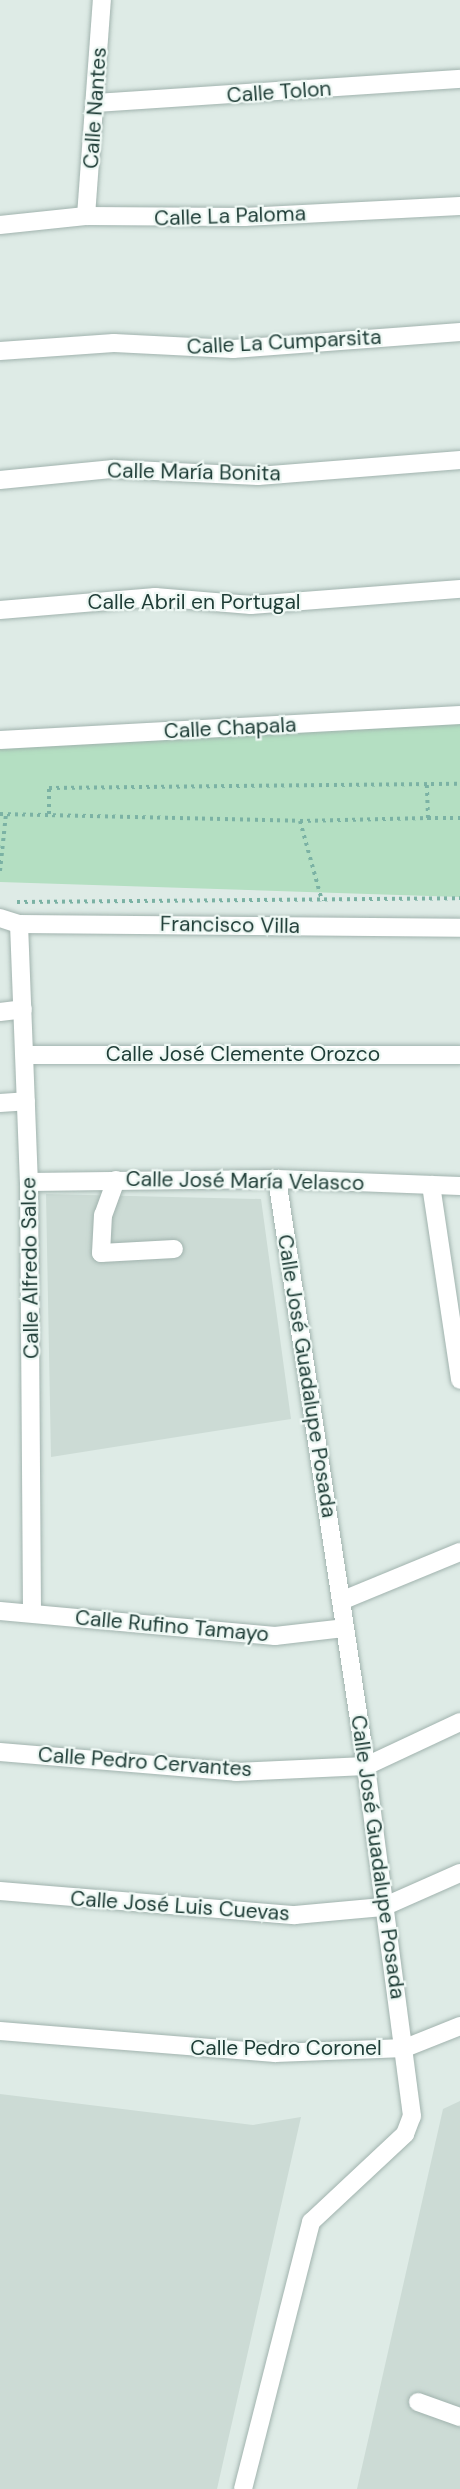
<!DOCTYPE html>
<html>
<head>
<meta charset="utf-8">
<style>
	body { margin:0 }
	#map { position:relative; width:460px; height:2489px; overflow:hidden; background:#deebe6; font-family:"DM Sans",sans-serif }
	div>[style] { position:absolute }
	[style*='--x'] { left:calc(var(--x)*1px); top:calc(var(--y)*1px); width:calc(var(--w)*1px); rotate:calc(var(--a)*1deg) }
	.built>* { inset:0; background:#ccdbd5 }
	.green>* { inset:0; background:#b4dfc2 }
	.path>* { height:4px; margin-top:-2px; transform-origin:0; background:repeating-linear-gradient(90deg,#7bb2a4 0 3px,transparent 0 7.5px) }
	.roads { filter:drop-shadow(0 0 2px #a1b3ae) drop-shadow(0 0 2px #a1b3ae) }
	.minor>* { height:18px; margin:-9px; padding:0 9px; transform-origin:9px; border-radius:9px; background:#fff }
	span { translate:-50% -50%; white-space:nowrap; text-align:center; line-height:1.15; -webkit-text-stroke:4.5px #eef8f4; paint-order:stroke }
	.street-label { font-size:21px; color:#1e3c36 }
</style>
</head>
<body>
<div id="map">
	<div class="built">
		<i style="clip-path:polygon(46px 1194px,261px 1199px,291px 1419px,51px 1457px)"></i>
		<i style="clip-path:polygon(0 2094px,253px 2125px,301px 2117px,217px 2489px,0 2489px)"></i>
		<i style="clip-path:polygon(460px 2101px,460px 2489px,357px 2489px,443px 2109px)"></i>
	</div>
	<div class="green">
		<i style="clip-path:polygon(460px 718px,460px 897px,0 882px,0 742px)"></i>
	</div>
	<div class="path">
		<i style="--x:0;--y:814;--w:300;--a:1.3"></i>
		<i style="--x:300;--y:821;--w:128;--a:-1.3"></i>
		<i style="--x:428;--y:818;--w:34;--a:-92"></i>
		<i style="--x:49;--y:814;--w:26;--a:-90"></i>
		<i style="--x:49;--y:788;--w:411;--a:-0.6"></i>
		<i style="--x:428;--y:818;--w:32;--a:0"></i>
		<i style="--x:300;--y:821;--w:83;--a:74.6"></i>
		<i style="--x:0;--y:871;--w:57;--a:-84"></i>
		<i style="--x:17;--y:902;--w:443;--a:-0.5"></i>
	</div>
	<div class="roads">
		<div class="minor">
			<i style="--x:97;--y:103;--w:364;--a:-3.8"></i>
			<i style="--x:86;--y:216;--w:217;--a:-85.8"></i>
			<i style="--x:0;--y:225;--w:86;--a:-6"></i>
			<i style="--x:86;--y:216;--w:158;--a:0.4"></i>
			<i style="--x:244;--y:217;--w:216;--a:-2.9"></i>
			<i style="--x:0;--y:351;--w:114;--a:-4"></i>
			<i style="--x:114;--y:343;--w:119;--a:2.9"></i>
			<i style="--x:233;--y:349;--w:228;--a:-4.3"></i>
			<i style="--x:0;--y:480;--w:114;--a:-5.6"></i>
			<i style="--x:113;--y:469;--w:145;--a:2.8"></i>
			<i style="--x:258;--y:476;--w:203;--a:-4.5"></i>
			<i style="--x:0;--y:610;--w:156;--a:-4.8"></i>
			<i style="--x:155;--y:597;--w:96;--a:4.8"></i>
			<i style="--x:251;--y:605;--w:210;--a:-4.4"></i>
			<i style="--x:0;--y:740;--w:461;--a:-3.1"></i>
			<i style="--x:0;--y:918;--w:20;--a:18"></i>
			<i style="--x:19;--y:924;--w:441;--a:0.5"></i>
			<i style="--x:19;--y:924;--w:258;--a:87.8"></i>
			<i style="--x:29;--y:1182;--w:429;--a:89.6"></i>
			<i style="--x:0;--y:1012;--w:23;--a:-7"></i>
			<i style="--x:25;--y:1055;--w:435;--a:0"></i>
			<i style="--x:0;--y:1103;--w:26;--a:-4"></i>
			<i style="--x:116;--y:1180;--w:37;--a:110"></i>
			<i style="--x:103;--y:1215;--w:38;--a:93"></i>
			<i style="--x:101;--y:1253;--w:73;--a:-3.1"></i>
			<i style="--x:29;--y:1182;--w:248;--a:-0.7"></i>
			<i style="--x:277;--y:1179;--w:183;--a:2.2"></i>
			<i style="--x:431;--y:1185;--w:197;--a:81.5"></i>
			<i style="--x:341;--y:1601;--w:129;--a:-22.4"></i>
			<i style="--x:0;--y:1611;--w:276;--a:5.2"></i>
			<i style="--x:275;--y:1636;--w:69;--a:-6.6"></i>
			<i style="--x:0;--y:1752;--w:237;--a:4.8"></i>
			<i style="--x:236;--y:1772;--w:130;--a:-2.6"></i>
			<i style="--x:366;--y:1766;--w:104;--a:-25.1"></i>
			<i style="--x:0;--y:1891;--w:296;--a:4.7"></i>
			<i style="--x:295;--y:1915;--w:88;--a:-5.2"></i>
			<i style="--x:383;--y:1907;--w:84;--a:-23.8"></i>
			<i style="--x:0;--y:2031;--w:276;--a:4.6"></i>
			<i style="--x:275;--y:2053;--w:130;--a:-2.2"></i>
			<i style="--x:405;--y:2048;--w:59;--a:-21.8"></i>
			<i style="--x:418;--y:2402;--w:45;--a:19.7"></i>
			<i style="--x:243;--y:2489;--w:276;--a:-75.7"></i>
			<i style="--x:311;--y:2222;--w:129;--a:-43.1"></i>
			<i style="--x:405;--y:2134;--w:19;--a:-69"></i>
			<i style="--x:412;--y:2116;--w:353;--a:-97.5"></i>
			<i style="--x:366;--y:1766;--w:594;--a:-98.62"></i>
		</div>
	</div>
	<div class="street-label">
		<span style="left:279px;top:92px;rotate:-4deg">Calle Tolon</span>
		<span style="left:95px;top:108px;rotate:-86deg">Calle Nantes</span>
		<span style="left:230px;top:216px;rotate:-2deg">Calle La Paloma</span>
		<span style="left:284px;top:342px;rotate:-3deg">Calle La Cumparsita</span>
		<span style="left:194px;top:472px;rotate:1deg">Calle María Bonita</span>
		<span style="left:194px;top:602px">Calle Abril en Portugal</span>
		<span style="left:230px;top:728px;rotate:-3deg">Calle Chapala</span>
		<span style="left:230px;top:925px;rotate:1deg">Francisco Villa</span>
		<span style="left:243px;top:1054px">Calle José Clemente Orozco</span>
		<span style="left:245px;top:1181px;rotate:1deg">Calle José María Velasco</span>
		<span style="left:30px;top:1268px;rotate:-91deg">Calle Alfredo Salce</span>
		<span style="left:307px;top:1376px;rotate:81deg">Calle José Guadalupe Posada</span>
		<span style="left:172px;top:1626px;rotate:5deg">Calle Rufino Tamayo</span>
		<span style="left:145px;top:1762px;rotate:4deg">Calle Pedro Cervantes</span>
		<span style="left:378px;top:1857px;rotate:82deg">Calle José Guadalupe Posada</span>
		<span style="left:180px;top:1906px;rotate:4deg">Calle José Luis Cuevas</span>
		<span style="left:286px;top:2048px">Calle Pedro Coronel</span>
	</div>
</div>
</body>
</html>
